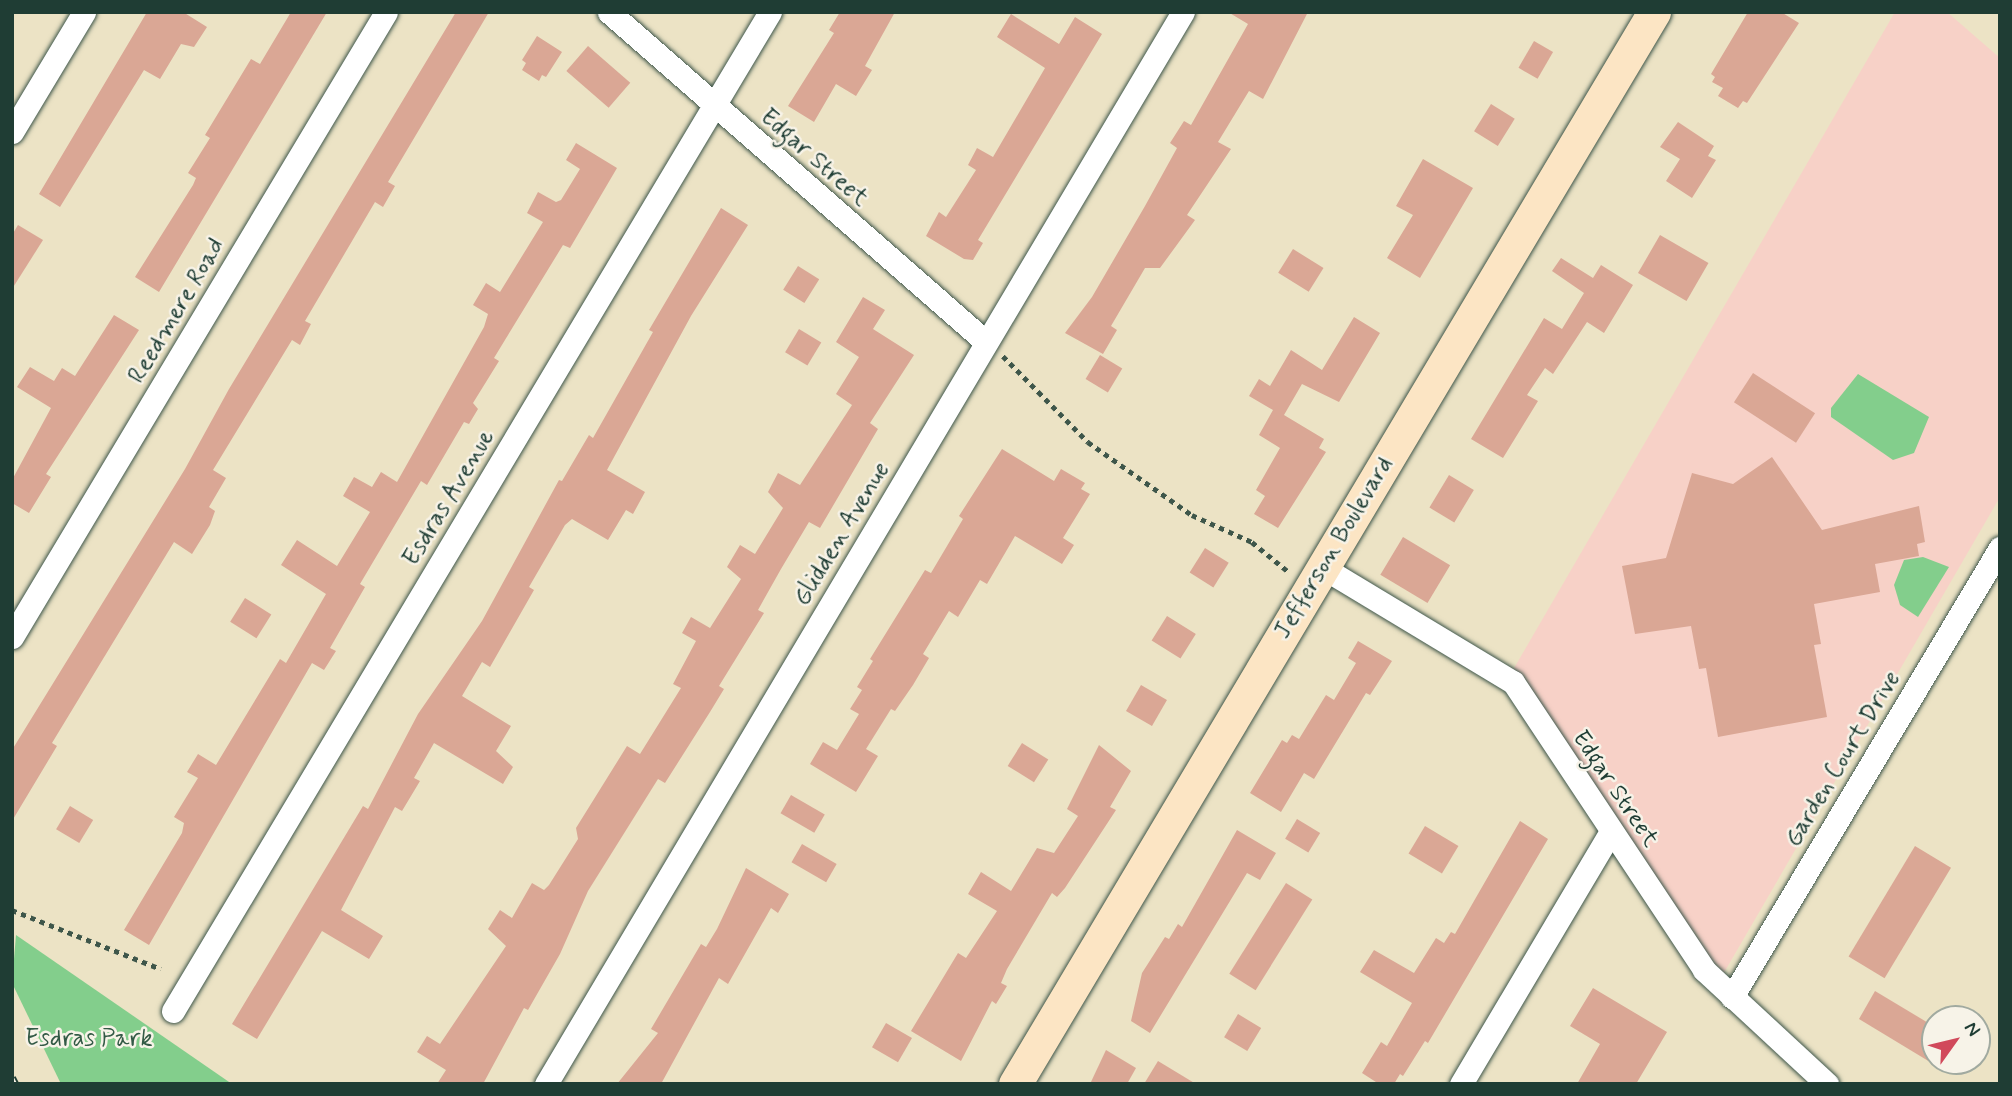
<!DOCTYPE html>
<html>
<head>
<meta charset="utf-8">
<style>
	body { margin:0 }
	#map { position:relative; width:2012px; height:1096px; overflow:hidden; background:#ece3c5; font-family:Mynerve,sans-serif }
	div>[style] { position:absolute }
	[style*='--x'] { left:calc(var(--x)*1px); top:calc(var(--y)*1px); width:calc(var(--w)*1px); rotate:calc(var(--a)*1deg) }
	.built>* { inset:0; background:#f7d1c7 }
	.green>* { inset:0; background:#83ce8c }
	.building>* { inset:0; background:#daa795; transform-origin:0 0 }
	.path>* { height:4.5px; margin-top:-2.25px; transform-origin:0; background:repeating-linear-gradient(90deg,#3e564a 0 5px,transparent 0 10px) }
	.roads { filter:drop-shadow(0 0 2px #3e564a) drop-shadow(0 0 2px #3e564a) }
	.street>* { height:23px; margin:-11.5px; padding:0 11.5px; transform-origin:11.5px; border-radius:11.5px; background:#fff }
	.secondary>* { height:33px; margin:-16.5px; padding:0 16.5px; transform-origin:16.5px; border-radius:16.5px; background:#fce5c4 }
	.rail>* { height:8px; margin-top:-4px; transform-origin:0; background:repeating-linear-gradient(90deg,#f7f3e8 0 16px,#1f3d34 0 32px); box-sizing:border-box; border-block:2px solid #1f3d34 }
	span { translate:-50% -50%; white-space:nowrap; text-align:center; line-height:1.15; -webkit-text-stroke:5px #f7f3e8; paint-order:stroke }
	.street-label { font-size:24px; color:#1f3d34 }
	.park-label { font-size:24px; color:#335a46 }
	.frame { position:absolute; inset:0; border:14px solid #1f3d34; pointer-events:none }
	.north { position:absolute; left:1921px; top:1005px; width:70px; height:70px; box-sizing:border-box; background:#f7f3e8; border:2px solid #a1aaa0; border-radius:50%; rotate:56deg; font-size:19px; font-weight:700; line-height:28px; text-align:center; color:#1f3d34 }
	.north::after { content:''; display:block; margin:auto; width:24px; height:32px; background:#d1495b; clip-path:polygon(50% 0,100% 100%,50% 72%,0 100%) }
</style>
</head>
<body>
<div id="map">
	<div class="built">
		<i style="clip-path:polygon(1895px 12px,1947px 12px,2000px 58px,2000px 497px,1718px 983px,1506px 682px)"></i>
	</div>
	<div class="green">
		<i style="clip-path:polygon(1858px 374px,1929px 417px,1914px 453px,1893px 460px,1831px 417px,1831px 408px)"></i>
		<i style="clip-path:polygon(1923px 557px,1949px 567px,1918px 617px,1900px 605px,1894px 585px,1904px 560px)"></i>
		<i style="clip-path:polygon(16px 935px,232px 1084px,61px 1084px,12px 983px)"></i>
	</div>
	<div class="building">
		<i style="clip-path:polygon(147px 12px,183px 12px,207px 27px,194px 47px,181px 44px,160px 79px,144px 70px,60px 207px,39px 194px)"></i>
		<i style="clip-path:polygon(291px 12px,327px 12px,159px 292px,135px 277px,193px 185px,196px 178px,188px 173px,210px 138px,205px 135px,251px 59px,260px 64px)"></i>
		<i style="clip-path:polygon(456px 12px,489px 12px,388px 182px,395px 186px,383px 207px,375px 202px,305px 321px,311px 324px,300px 345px,292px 340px,213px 470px,226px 478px,209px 507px,215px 511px,210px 525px,192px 554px,174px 542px,52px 743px,57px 746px,12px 821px,12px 750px,185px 469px,229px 389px)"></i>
		<i style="clip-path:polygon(840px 12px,895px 12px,865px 66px,872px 70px,856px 96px,836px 84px,814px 122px,788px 106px,834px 33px,829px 30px)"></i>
		<i style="clip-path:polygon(1228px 12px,1308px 12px,1263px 99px,1249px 91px,1218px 142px,1231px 149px,1187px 215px,1195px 220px,1160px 268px,1145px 268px,1111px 326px,1117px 330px,1103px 354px,1065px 333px,1092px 297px,1145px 206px,1177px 148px,1170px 143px,1184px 121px,1191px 125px,1248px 24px)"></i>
		<i style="clip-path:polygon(1748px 12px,1781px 12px,1799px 23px,1747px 103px,1743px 101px,1738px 108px,1718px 96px,1723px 88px,1712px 82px,1715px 77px,1711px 74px)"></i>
		<i style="clip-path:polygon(1011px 14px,1059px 44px,1075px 17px,1102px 34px,978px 240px,983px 243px,973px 260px,964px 259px,926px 236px,939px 212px,946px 217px,976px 170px,968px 165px,977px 148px,993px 157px,1045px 68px,997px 37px)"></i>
		<i style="clip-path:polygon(537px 36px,562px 52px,546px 77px,542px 75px,539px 81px,522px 70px,526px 63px,522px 60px)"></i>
		<i style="left:1534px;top:41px;width:22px;height:31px;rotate:30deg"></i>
		<i style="left:588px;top:46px;width:56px;height:33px;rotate:41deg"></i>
		<i style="left:1491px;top:104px;width:28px;height:32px;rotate:32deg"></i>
		<i style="clip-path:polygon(1678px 122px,1714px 146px,1708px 156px,1716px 160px,1692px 198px,1666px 181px,1680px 159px,1660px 147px)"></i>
		<i style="clip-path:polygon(576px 143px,617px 168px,570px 248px,563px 245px,494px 358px,499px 361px,473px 403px,478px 409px,469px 424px,464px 422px,427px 485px,421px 481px,360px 584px,365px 587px,330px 648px,336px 651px,324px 670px,312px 663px,149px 945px,124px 930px,182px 833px,184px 823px,174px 817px,198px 778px,187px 772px,198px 754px,216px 765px,280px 659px,286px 663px,326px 594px,281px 565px,297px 540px,337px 566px,370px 512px,343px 496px,354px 477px,372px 487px,381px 472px,397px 482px,484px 327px,488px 314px,473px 305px,486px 283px,500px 292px,543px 222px,527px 213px,538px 192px,556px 202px,561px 200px,580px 169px,566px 160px)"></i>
		<i style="clip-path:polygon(1423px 159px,1473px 188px,1420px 278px,1387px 258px,1413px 215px,1396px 206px)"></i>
		<i style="clip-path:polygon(721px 208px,748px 225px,691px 316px,607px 470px,645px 492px,633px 514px,626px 510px,608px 540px,572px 519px,565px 525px,529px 587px,534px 590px,490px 667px,482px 662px,462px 696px,511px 726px,496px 751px,513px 767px,503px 784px,434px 743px,414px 778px,420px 781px,402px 811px,395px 807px,341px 910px,383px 936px,369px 959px,322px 931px,257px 1039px,232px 1024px,363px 806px,368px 809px,418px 714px,482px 621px,559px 480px,562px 481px,589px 435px,593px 438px,653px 332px,649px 330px)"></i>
		<i style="clip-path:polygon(18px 225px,43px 240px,12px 289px,12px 235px)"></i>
		<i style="left:1660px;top:235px;width:56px;height:44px;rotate:30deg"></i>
		<i style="left:1293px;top:249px;width:36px;height:28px;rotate:32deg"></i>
		<i style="clip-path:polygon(1561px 258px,1593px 278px,1601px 265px,1633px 285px,1604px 333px,1587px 322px,1553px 374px,1545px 368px,1527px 395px,1538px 401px,1503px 458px,1471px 439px,1544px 318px,1562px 329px,1584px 293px,1552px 271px)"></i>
		<i style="left:798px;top:266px;width:25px;height:28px;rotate:32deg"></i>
		<i style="clip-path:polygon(863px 297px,885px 310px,873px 329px,914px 355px,870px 423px,878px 429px,820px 528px,809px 522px,781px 569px,758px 610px,764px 613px,719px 686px,724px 689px,710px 712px,665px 783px,658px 779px,588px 891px,560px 954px,528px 1010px,524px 1008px,483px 1084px,437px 1084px,446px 1070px,417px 1052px,427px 1036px,440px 1044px,506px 946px,488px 929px,500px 910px,512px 918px,532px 883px,544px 890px,549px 885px,578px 839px,576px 828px,627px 746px,640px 754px,681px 688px,673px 684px,696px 641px,682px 633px,691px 617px,710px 628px,741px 579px,727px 567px,740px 545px,755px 554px,783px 508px,768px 492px,778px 473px,800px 485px,852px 405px,836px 394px,859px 357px,836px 342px)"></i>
		<i style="clip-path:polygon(114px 315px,139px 330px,46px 474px,51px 477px,29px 513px,12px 503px,12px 480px,51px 408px,17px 387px,30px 367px,54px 381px,62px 368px,75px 376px)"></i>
		<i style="clip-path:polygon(1354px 317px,1380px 333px,1339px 402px,1302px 384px,1284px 415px,1324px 439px,1319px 448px,1326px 452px,1278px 528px,1254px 514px,1265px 496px,1256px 490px,1280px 448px,1259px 435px,1273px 410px,1249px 396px,1259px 379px,1270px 386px,1291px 350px,1322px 370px)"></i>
		<i style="left:799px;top:329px;width:26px;height:27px;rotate:31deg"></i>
		<i style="left:1100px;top:355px;width:26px;height:28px;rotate:31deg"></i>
		<i style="left:1753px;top:373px;width:74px;height:35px;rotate:33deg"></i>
		<i style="clip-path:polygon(1002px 449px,1054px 481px,1061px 469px,1085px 483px,1081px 489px,1090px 494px,1063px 538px,1074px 545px,1062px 564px,1015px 536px,987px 584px,980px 580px,958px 617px,949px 611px,923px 654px,929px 658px,913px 685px,895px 711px,891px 709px,866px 749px,878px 756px,856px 792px,810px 764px,823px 742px,837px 750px,859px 714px,850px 709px,862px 690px,857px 687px,873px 661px,870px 659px,925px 570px,931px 573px,963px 519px,959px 516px)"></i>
		<i style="clip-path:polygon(1772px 457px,1822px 530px,1919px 506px,1925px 542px,1917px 544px,1919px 556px,1875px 564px,1880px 592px,1814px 604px,1821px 644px,1814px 645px,1827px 717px,1718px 737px,1706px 668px,1699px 669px,1691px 626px,1635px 634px,1622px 566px,1666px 558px,1692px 473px,1733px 484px)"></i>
		<i style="left:1449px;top:475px;width:29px;height:38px;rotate:31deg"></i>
		<i style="left:1403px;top:537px;width:55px;height:44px;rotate:31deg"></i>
		<i style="left:1205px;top:548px;width:28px;height:29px;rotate:32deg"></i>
		<i style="left:245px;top:598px;width:31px;height:28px;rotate:32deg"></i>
		<i style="left:1167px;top:616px;width:34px;height:29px;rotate:32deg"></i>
		<i style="clip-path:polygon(1358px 641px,1392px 661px,1370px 695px,1366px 693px,1314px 779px,1304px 773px,1281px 812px,1250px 793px,1282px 740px,1287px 743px,1292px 735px,1299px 739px,1326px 695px,1334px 700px,1356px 663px,1348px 658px)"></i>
		<i style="left:1141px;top:685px;width:30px;height:30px;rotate:30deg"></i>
		<i style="left:1022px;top:743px;width:31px;height:27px;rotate:32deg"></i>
		<i style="clip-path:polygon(1099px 745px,1131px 771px,1110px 807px,1116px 810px,1065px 888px,1057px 897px,1052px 893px,1007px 969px,1001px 983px,1007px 986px,996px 1004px,992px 1001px,961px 1061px,911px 1031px,958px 953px,966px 958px,997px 911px,968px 894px,981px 872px,1011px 891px,1037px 848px,1054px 853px,1078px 816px,1067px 809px)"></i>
		<i style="left:791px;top:795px;width:39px;height:21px;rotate:30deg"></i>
		<i style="left:70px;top:806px;width:27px;height:27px;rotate:31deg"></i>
		<i style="left:1297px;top:819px;width:27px;height:23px;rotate:31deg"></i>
		<i style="clip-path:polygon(1520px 821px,1548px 839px,1428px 1043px,1425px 1041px,1403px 1076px,1400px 1074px,1394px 1084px,1379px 1084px,1362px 1073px,1381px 1042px,1387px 1046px,1412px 1003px,1360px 972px,1374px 950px,1414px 973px,1436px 938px,1444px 943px,1451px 932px,1455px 934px)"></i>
		<i style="left:1425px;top:826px;width:39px;height:32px;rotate:31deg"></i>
		<i style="clip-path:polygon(1237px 830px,1276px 853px,1260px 880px,1247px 873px,1150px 1033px,1131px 1021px,1142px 973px,1165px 937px,1169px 939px,1178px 924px,1182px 927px)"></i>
		<i style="left:802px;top:844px;width:40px;height:21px;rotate:30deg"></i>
		<i style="left:1915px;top:846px;width:42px;height:129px;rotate:31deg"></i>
		<i style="clip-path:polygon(746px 868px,789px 894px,778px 913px,771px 908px,728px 984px,719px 978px,661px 1084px,617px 1084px,658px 1033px,651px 1029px,701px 944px,706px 947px,717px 929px)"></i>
		<i style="left:1286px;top:883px;width:31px;height:107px;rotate:32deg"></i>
		<i style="clip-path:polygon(1593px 988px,1667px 1032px,1636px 1084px,1577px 1084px,1600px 1044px,1570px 1026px)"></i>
		<i style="clip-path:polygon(1875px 991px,1935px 1027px,1935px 1065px,1859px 1019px)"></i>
		<i style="left:1238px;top:1014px;width:27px;height:27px;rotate:31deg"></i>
		<i style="left:886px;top:1023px;width:30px;height:28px;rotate:30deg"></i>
		<i style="clip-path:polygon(1106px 1050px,1136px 1068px,1127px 1084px,1090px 1084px)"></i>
		<i style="clip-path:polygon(1158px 1061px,1196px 1084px,1144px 1084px)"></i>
	</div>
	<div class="path">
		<i style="--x:1003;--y:356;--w:121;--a:45.3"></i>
		<i style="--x:1088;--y:442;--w:127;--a:35.1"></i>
		<i style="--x:1192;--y:515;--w:66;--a:24.2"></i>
		<i style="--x:1252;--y:542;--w:49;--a:39.2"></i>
		<i style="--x:12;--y:910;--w:160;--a:21.6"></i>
	</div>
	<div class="roads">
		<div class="street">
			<i style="--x:609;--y:12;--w:501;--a:41.2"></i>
			<i style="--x:12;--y:132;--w:140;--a:-59"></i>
			<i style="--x:1322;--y:567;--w:223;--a:31.1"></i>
			<i style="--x:1513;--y:682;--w:346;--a:56.4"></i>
			<i style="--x:1704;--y:970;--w:168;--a:42.8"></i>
			<i style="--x:12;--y:637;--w:728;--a:-59.1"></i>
			<i style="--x:1732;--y:997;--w:523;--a:-59.17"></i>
			<i style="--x:173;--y:1011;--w:1164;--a:-59.14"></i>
			<i style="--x:546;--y:1084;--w:1247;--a:-59.28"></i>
			<i style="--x:1461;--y:1084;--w:294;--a:-59.3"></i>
		</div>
		<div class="secondary">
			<i style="--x:1015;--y:1084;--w:1248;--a:-59.2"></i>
		</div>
	</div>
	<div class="rail">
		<i style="--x:12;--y:1078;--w:7;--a:63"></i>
	</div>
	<div class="street-label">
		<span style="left:814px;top:158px;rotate:41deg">Edgar Street</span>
		<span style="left:177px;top:311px;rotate:-59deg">Reedmere Road</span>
		<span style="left:449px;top:498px;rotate:-59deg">Esdras Avenue</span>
		<span style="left:842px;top:534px;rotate:-59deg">Glidden Avenue</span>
		<span style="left:1334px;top:548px;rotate:-59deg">Jefferson Boulevard</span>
		<span style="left:1843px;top:759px;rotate:-59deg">Garden Court Drive</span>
		<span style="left:1615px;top:789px;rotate:56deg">Edgar Street</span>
	</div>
	<div class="park-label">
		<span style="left:89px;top:1039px">Esdras Park</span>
	</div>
	<div class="frame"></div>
	<div class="north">N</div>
</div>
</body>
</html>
